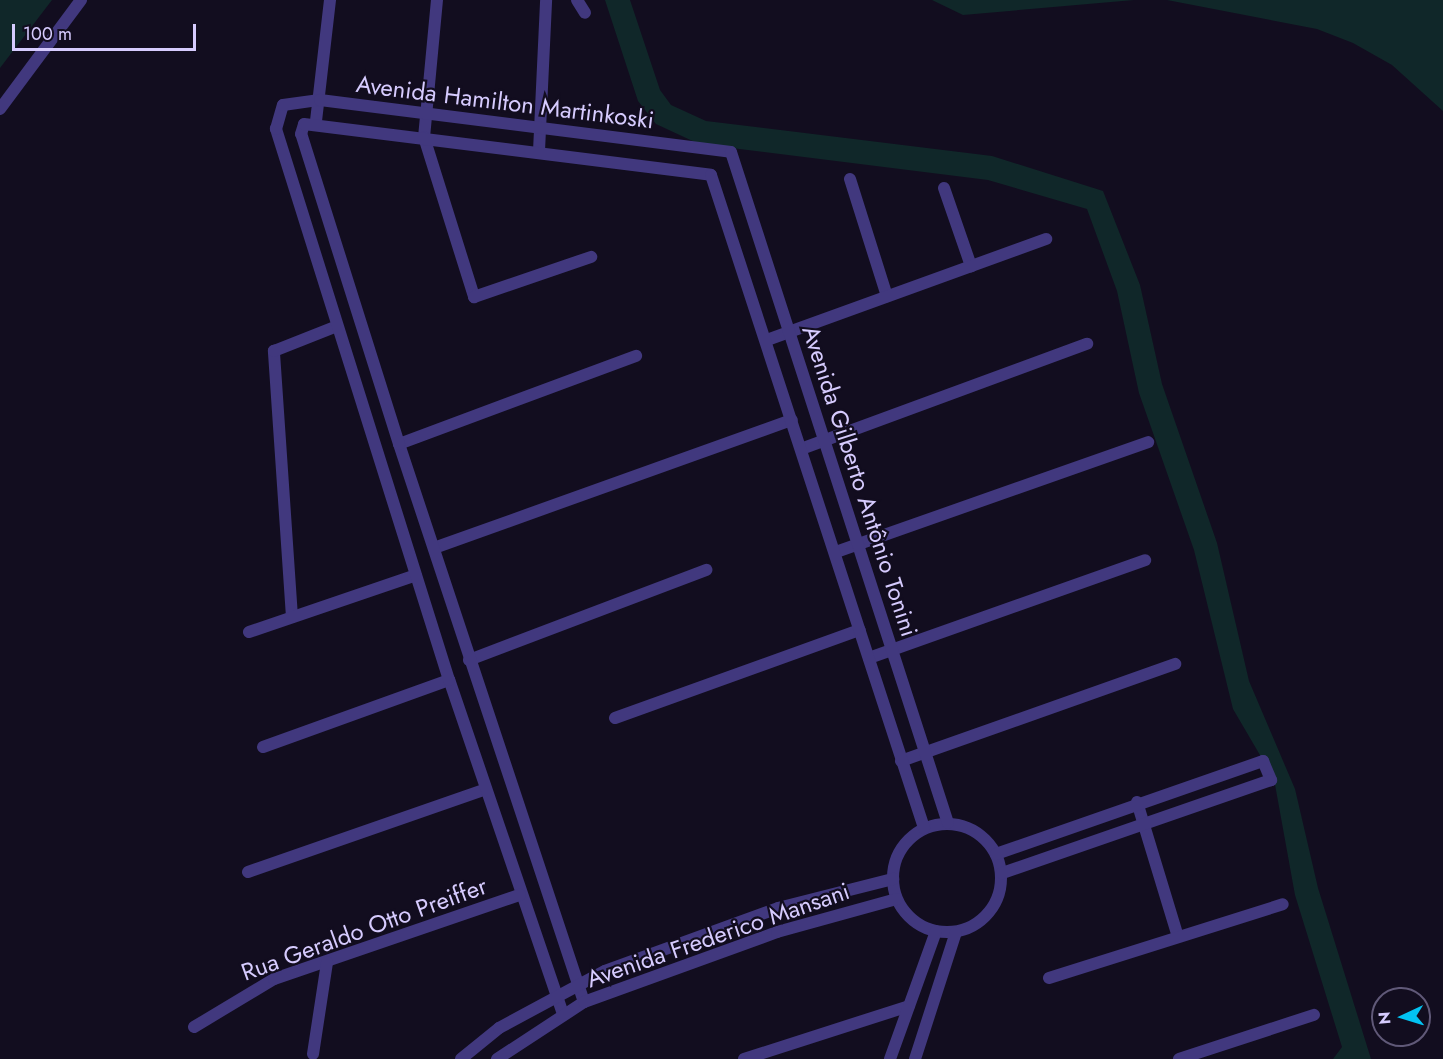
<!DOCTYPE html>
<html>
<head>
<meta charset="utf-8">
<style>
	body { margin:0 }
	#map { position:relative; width:1443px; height:1059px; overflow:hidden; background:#120d1f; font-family:Jost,sans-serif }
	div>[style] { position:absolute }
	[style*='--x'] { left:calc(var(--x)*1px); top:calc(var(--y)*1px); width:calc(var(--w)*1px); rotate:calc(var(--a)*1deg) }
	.green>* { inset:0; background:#102729 }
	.street>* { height:12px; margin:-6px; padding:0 6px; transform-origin:6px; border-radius:6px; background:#41387e }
	.street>.ring { margin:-6px; padding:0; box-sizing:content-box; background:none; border:12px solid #41387e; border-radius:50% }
	span { translate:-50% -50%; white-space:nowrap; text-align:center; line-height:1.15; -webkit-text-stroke:4.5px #120d1f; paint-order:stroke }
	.street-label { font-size:24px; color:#d6cbfe }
	.north { position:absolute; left:1371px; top:987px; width:60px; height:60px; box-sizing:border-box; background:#120d1f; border:2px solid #605978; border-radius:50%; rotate:266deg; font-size:16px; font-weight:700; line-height:24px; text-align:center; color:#d6cbfe }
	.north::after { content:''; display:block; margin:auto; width:21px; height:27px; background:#02c3f3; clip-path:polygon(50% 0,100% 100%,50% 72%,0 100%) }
	.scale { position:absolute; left:12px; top:24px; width:184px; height:27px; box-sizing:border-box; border:3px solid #d6cbfe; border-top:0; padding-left:8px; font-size:18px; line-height:21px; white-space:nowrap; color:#d6cbfe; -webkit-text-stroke:4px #120d1f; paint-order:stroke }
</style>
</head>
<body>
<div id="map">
	<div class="green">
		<i style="clip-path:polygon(0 0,52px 0,0 68px)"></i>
		<i style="clip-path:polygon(605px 0,630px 0,660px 90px,671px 105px,706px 121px,992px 156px,1103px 191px,1140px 285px,1162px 384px,1217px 543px,1249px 681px,1295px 789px,1318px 888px,1371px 1059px,1333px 1059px,1342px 1047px,1295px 895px,1274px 779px,1233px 709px,1194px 550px,1139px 393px,1117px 291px,1087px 209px,988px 180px,699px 144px,656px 124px,638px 101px)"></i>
		<i style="clip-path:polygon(932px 0,1134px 0,963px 15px)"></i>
		<i style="clip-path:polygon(1167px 0,1443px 0,1443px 111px,1392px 65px,1353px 43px,1317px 29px)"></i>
	</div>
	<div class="street">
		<i style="--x:437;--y:0;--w:138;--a:95.4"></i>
		<i style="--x:424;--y:137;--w:168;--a:72.6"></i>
		<i style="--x:474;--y:297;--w:124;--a:-18.9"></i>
		<i style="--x:577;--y:0;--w:15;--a:58"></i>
		<i style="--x:0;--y:109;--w:136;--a:-53.4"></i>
		<i style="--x:316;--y:121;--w:122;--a:-83.4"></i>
		<i style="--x:539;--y:151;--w:151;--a:-87.3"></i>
		<i style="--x:850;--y:179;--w:123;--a:72.5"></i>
		<i style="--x:944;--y:188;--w:83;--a:70.9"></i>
		<i style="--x:767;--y:340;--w:297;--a:-19.9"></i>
		<i style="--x:399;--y:444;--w:253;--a:-20.4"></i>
		<i style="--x:801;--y:449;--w:305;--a:-20.2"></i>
		<i style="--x:434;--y:548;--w:380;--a:-19.7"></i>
		<i style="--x:836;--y:552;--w:331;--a:-19.4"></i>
		<i style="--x:292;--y:617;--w:267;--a:-93.9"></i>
		<i style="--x:274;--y:351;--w:68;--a:-21.6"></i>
		<i style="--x:249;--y:632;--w:176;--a:-18.8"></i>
		<i style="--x:869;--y:658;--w:293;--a:-19.5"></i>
		<i style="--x:469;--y:660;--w:254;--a:-20.8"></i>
		<i style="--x:615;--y:718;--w:260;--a:-19.8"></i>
		<i style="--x:263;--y:747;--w:198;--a:-19.8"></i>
		<i style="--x:901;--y:761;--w:291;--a:-19.5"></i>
		<i style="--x:1137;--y:802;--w:138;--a:73.1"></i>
		<i class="ring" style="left:893px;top:824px;width:96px;height:96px"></i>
		<i style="--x:996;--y:854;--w:283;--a:-19.2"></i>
		<i style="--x:1263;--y:761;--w:21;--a:67"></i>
		<i style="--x:1271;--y:780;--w:285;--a:160.9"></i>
		<i style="--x:248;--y:872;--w:252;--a:-19.2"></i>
		<i style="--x:1049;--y:978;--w:245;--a:-17.5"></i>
		<i style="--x:584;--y:1002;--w:588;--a:-108.34"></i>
		<i style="--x:399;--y:444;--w:325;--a:-107.5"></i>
		<i style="--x:301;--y:134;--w:10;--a:-73"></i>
		<i style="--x:304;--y:124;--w:410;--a:7.1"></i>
		<i style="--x:711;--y:175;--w:687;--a:71.93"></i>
		<i style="--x:563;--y:1014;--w:353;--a:-108.8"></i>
		<i style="--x:449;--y:680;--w:578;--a:-107.43"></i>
		<i style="--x:276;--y:129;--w:25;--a:-74"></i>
		<i style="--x:283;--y:105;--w:37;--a:-8"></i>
		<i style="--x:320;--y:100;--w:414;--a:7.2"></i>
		<i style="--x:731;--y:152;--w:705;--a:72.08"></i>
		<i style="--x:194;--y:1027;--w:93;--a:-31"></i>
		<i style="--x:274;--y:979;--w:260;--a:-18.9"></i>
		<i style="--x:313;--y:1054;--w:93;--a:-81.3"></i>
		<i style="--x:461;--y:1059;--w:49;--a:-39.2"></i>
		<i style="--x:499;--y:1028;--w:120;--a:-28.3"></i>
		<i style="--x:605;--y:971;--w:184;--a:-20"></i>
		<i style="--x:778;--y:908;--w:119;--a:-14.2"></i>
		<i style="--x:497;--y:1059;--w:104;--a:-33.2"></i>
		<i style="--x:584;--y:1002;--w:205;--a:-19.9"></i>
		<i style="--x:777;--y:932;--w:124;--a:-15.4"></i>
		<i style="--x:744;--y:1059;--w:173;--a:-17.8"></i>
		<i style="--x:890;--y:1059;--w:136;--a:-70.2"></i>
		<i style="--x:915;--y:1059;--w:133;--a:-72.1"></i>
		<i style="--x:1179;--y:1059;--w:142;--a:-18.1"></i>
	</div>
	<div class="street-label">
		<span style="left:505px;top:102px;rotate:7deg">Avenida Hamilton Martinkoski</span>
		<span style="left:860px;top:481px;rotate:72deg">Avenida Gilberto Antônio Tonini</span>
		<span style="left:364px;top:929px;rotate:-20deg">Rua Geraldo Otto Preiffer</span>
		<span style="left:718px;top:935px;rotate:-19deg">Avenida Frederico Mansani</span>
	</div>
	<div class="north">N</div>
	<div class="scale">100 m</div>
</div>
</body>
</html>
